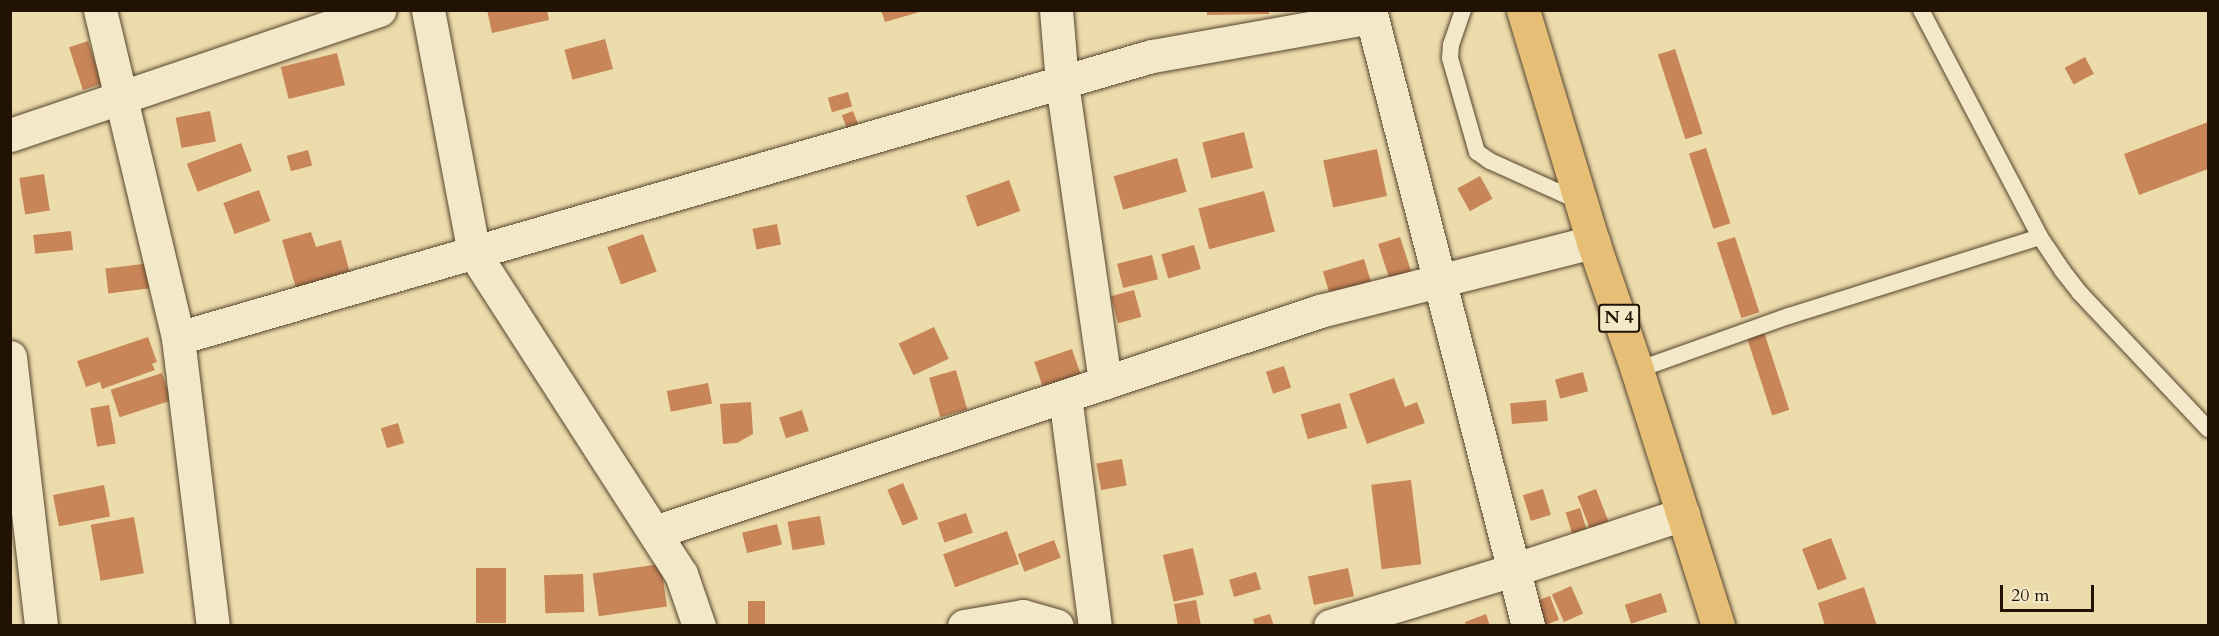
<!DOCTYPE html>
<html>
<head>
<meta charset="utf-8">
<style>
	body { margin:0 }
	#map { position:relative; width:2219px; height:636px; overflow:hidden; background:#eddcab; font-family:Cardo,serif }
	div>[style] { position:absolute }
	[style*='--x'] { left:calc(var(--x)*1px); top:calc(var(--y)*1px); width:calc(var(--w)*1px); rotate:calc(var(--a)*1deg) }
	.building>* { inset:0; background:#c88558; transform-origin:0 0 }
	.roads { filter:drop-shadow(0 0 2px #55442e) drop-shadow(0 0 2px #55442e) }
	.lane>* { height:16px; margin:-8px; padding:0 8px; transform-origin:8px; border-radius:8px; background:#f3e8c8 }
	.street>* { height:33px; margin:-16.5px; padding:0 16.5px; transform-origin:16.5px; border-radius:16.5px; background:#f3e8c8 }
	.highway>* { height:33px; margin:-16.5px; padding:0 16.5px; transform-origin:16.5px; border-radius:16.5px; background:#e6be76 }
	span { translate:-50% -50%; white-space:nowrap; text-align:center; line-height:1.15; -webkit-text-stroke:4.5px #f3e8c8; paint-order:stroke }
	.shield-label span { padding:2px 4px; background:#f3e8c8; border:2px solid; border-radius:4px; -webkit-text-stroke-width:0 }
	.shield-label { font-size:18px; color:#221204; font-weight:700 }
	.frame { position:absolute; inset:0; border:12px solid #221204; pointer-events:none }
	.scale { position:absolute; left:2000px; top:585px; width:94px; height:27px; box-sizing:border-box; border:3px solid #221204; border-top:0; padding-left:8px; font-size:18px; line-height:21px; white-space:nowrap; color:#221204; -webkit-text-stroke:4px #f3e8c8; paint-order:stroke }
</style>
</head>
<body>
<div id="map">
	<div class="building">
		<i style="clip-path:polygon(487px 10px,547px 10px,549px 20px,492px 33px)"></i>
		<i style="clip-path:polygon(881px 10px,923px 10px,923px 11px,885px 22px)"></i>
		<i style="clip-path:polygon(1207px 10px,1269px 10px,1269px 14px,1207px 15px)"></i>
		<i style="left:605px;top:39px;width:31px;height:42px;rotate:75deg"></i>
		<i style="left:88px;top:41px;width:45px;height:20px;rotate:72deg"></i>
		<i style="left:1675px;top:49px;width:89px;height:18px;rotate:72deg"></i>
		<i style="left:337px;top:53px;width:33px;height:58px;rotate:76deg"></i>
		<i style="left:2085px;top:57px;width:19px;height:23px;rotate:62deg"></i>
		<i style="left:848px;top:92px;width:15px;height:21px;rotate:74deg"></i>
		<i style="left:210px;top:111px;width:31px;height:35px;rotate:79deg"></i>
		<i style="left:853px;top:111px;width:14px;height:12px;rotate:69deg"></i>
		<i style="clip-path:polygon(2208px 122px,2208px 169px,2139px 195px,2124px 154px)"></i>
		<i style="left:1244px;top:132px;width:37px;height:43px;rotate:76deg"></i>
		<i style="left:241px;top:143px;width:30px;height:58px;rotate:69deg"></i>
		<i style="left:1706px;top:148px;width:79px;height:18px;rotate:72deg"></i>
		<i style="left:1377px;top:149px;width:48px;height:55px;rotate:78deg"></i>
		<i style="left:308px;top:150px;width:16px;height:22px;rotate:75deg"></i>
		<i style="left:1177px;top:158px;width:35px;height:66px;rotate:74deg"></i>
		<i style="left:44px;top:174px;width:37px;height:25px;rotate:81deg"></i>
		<i style="left:1480px;top:176px;width:26px;height:26px;rotate:61deg"></i>
		<i style="left:1009px;top:180px;width:33px;height:46px;rotate:70deg"></i>
		<i style="left:259px;top:190px;width:33px;height:38px;rotate:70deg"></i>
		<i style="left:1264px;top:191px;width:42px;height:68px;rotate:75deg"></i>
		<i style="left:777px;top:224px;width:21px;height:25px;rotate:79deg"></i>
		<i style="left:71px;top:231px;width:19px;height:38px;rotate:84deg"></i>
		<i style="clip-path:polygon(311px 232px,316px 247px,341px 240px,350px 273px,296px 288px,282px 240px)"></i>
		<i style="left:643px;top:234px;width:40px;height:38px;rotate:70deg"></i>
		<i style="left:1400px;top:237px;width:38px;height:23px;rotate:72deg"></i>
		<i style="left:1735px;top:237px;width:79px;height:19px;rotate:72deg"></i>
		<i style="left:1194px;top:245px;width:25px;height:34px;rotate:74deg"></i>
		<i style="left:1152px;top:255px;width:25px;height:36px;rotate:76deg"></i>
		<i style="left:1364px;top:259px;width:27px;height:43px;rotate:73deg"></i>
		<i style="left:151px;top:263px;width:25px;height:46px;rotate:83deg"></i>
		<i style="left:1134px;top:290px;width:28px;height:24px;rotate:75deg"></i>
		<i style="left:934px;top:327px;width:35px;height:39px;rotate:65deg"></i>
		<i style="left:1763px;top:329px;width:85px;height:18px;rotate:72deg"></i>
		<i style="clip-path:polygon(148px 337px,157px 362px,152px 364px,155px 370px,102px 389px,100px 382px,86px 387px,77px 361px)"></i>
		<i style="left:1072px;top:349px;width:28px;height:40px;rotate:71deg"></i>
		<i style="left:1284px;top:366px;width:23px;height:19px;rotate:72deg"></i>
		<i style="left:956px;top:370px;width:41px;height:28px;rotate:74deg"></i>
		<i style="left:1583px;top:372px;width:20px;height:29px;rotate:75deg"></i>
		<i style="left:162px;top:373px;width:29px;height:54px;rotate:72deg"></i>
		<i style="clip-path:polygon(1394px 378px,1405px 407px,1417px 402px,1425px 423px,1367px 444px,1349px 394px)"></i>
		<i style="left:708px;top:383px;width:21px;height:42px;rotate:79deg"></i>
		<i style="left:1546px;top:400px;width:21px;height:36px;rotate:85deg"></i>
		<i style="clip-path:polygon(751px 402px,753px 434px,737px 443px,723px 444px,720px 404px)"></i>
		<i style="left:1340px;top:403px;width:26px;height:41px;rotate:74deg"></i>
		<i style="left:109px;top:405px;width:39px;height:19px;rotate:80deg"></i>
		<i style="left:802px;top:410px;width:22px;height:24px;rotate:72deg"></i>
		<i style="left:398px;top:423px;width:21px;height:18px;rotate:73deg"></i>
		<i style="left:1122px;top:459px;width:27px;height:26px;rotate:80deg"></i>
		<i style="left:1411px;top:480px;width:85px;height:40px;rotate:83deg"></i>
		<i style="left:903px;top:483px;width:39px;height:17px;rotate:67deg"></i>
		<i style="left:104px;top:485px;width:32px;height:52px;rotate:79deg"></i>
		<i style="left:1543px;top:489px;width:27px;height:21px;rotate:73deg"></i>
		<i style="left:1596px;top:489px;width:36px;height:20px;rotate:69deg"></i>
		<i style="left:1580px;top:508px;width:27px;height:15px;rotate:73deg"></i>
		<i style="left:966px;top:513px;width:21px;height:30px;rotate:71deg"></i>
		<i style="left:820px;top:516px;width:29px;height:33px;rotate:80deg"></i>
		<i style="left:134px;top:517px;width:57px;height:44px;rotate:80deg"></i>
		<i style="left:777px;top:524px;width:21px;height:36px;rotate:76deg"></i>
		<i style="left:1007px;top:531px;width:35px;height:68px;rotate:70deg"></i>
		<i style="left:1831px;top:538px;width:44px;height:31px;rotate:69deg"></i>
		<i style="left:1054px;top:540px;width:19px;height:39px;rotate:69deg"></i>
		<i style="left:1193px;top:548px;width:48px;height:31px;rotate:77deg"></i>
		<i style="left:661px;top:564px;width:43px;height:69px;rotate:82deg"></i>
		<i style="left:476px;top:568px;width:30px;height:55px"></i>
		<i style="left:1348px;top:568px;width:29px;height:41px;rotate:78deg"></i>
		<i style="left:1256px;top:572px;width:18px;height:28px;rotate:74deg"></i>
		<i style="left:583px;top:574px;width:38px;height:39px;rotate:88deg"></i>
		<i style="left:1571px;top:586px;width:30px;height:21px;rotate:66deg"></i>
		<i style="clip-path:polygon(1864px 587px,1877px 626px,1825px 626px,1818px 603px)"></i>
		<i style="left:1661px;top:593px;width:20px;height:38px;rotate:72deg"></i>
		<i style="clip-path:polygon(1550px 596px,1559px 620px,1542px 626px,1527px 604px)"></i>
		<i style="clip-path:polygon(1196px 600px,1201px 626px,1178px 626px,1174px 604px)"></i>
		<i style="left:748px;top:601px;width:17px;height:25px"></i>
		<i style="clip-path:polygon(1270px 614px,1274px 626px,1255px 626px,1253px 619px)"></i>
		<i style="clip-path:polygon(1486px 614px,1490px 626px,1466px 626px,1465px 622px)"></i>
	</div>
	<div class="roads">
		<div class="lane">
			<i style="--x:1463;--y:10;--w:36;--a:109"></i>
			<i style="--x:1451;--y:44;--w:14;--a:94"></i>
			<i style="--x:1450;--y:58;--w:98;--a:74"></i>
			<i style="--x:1477;--y:152;--w:16;--a:35"></i>
			<i style="--x:1490;--y:161;--w:100;--a:24.3"></i>
			<i style="--x:1921;--y:10;--w:256;--a:62.3"></i>
			<i style="--x:2040;--y:237;--w:40;--a:56"></i>
			<i style="--x:2062;--y:270;--w:29;--a:52"></i>
			<i style="--x:2080;--y:293;--w:187;--a:46.7"></i>
			<i style="--x:1637;--y:370;--w:161;--a:-19.6"></i>
			<i style="--x:1789;--y:316;--w:263;--a:-17.5"></i>
		</div>
		<div class="street">
			<i style="--x:100;--y:10;--w:337;--a:76.6"></i>
			<i style="--x:178;--y:338;--w:290;--a:83.1"></i>
			<i style="--x:428;--y:10;--w:247;--a:79.3"></i>
			<i style="--x:474;--y:253;--w:382;--a:57.2"></i>
			<i style="--x:681;--y:574;--w:55;--a:70.9"></i>
			<i style="--x:1056;--y:10;--w:73;--a:85.3"></i>
			<i style="--x:1062;--y:83;--w:303;--a:81.8"></i>
			<i style="--x:1370;--y:10;--w:636;--a:75.61"></i>
			<i style="--x:10;--y:135;--w:390;--a:-18.7"></i>
			<i style="--x:178;--y:338;--w:1014;--a:-16.15"></i>
			<i style="--x:1152;--y:56;--w:222;--a:-10.1"></i>
			<i style="--x:10;--y:357;--w:271;--a:83.4"></i>
			<i style="--x:1065;--y:396;--w:232;--a:82.6"></i>
			<i style="--x:655;--y:532;--w:701;--a:-18.38"></i>
			<i style="--x:1320;--y:311;--w:282;--a:-14.2"></i>
			<i style="--x:964;--y:626;--w:60;--a:-9.6"></i>
			<i style="--x:1023;--y:616;--w:35;--a:16"></i>
			<i style="--x:1330;--y:626;--w:191;--a:-17"></i>
			<i style="--x:1513;--y:570;--w:179;--a:-18.2"></i>
		</div>
		<div class="highway">
			<i style="--x:1523;--y:10;--w:242;--a:73.2"></i>
			<i style="--x:1593;--y:242;--w:135;--a:71"></i>
			<i style="--x:1637;--y:370;--w:269;--a:72.4"></i>
		</div>
	</div>
	<div class="shield-label">
		<span style="left:1619px;top:318px">N 4</span>
	</div>
	<div class="frame"></div>
	<div class="scale">20 m</div>
</div>
</body>
</html>
